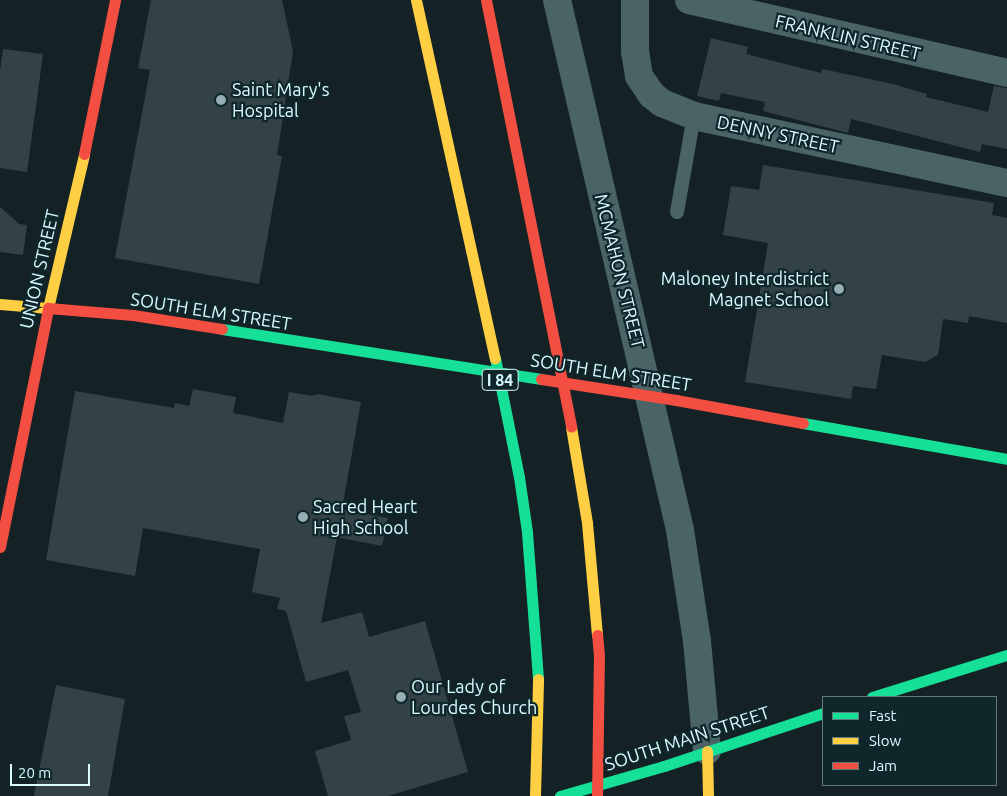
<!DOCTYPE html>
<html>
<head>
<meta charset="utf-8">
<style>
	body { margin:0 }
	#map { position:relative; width:1007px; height:796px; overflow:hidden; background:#152225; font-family:Ubuntu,sans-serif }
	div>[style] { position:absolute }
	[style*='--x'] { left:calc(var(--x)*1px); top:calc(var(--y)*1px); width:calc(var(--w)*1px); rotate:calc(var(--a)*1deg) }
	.building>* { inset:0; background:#334246 }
	.lane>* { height:14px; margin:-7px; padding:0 7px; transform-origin:7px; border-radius:7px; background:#496366 }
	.street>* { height:28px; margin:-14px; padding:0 14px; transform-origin:14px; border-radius:14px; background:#496366 }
	.fast>* { height:11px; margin:-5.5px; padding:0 5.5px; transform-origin:5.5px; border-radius:5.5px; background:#16e098 }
	.slow>* { height:11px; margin:-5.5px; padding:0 5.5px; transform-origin:5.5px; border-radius:5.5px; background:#ffcf43 }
	.jam>* { height:11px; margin:-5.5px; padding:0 5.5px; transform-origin:5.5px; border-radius:5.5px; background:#f24e42 }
	.dots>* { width:14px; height:14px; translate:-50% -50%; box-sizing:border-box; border:2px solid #0f262b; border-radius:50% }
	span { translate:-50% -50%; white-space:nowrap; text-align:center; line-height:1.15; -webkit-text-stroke:4.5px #0f262b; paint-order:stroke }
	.shield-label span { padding:1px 4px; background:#0f262b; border:1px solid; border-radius:4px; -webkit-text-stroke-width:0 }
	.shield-label { font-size:16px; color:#d9faff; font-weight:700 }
	.street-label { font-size:18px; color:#d9faff }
	.poi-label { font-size:18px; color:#d9faff }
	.left { translate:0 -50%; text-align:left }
	.right { translate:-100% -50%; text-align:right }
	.legend { position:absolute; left:822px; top:696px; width:175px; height:90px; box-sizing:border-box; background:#0f262b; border:1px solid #607b80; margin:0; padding:6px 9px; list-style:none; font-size:15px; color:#d9faff }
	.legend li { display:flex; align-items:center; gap:10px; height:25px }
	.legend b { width:25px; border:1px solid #607b80 }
	.scale { position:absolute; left:10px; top:764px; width:80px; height:22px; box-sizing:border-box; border:2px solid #d9faff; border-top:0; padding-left:6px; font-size:15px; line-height:18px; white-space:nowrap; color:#d9faff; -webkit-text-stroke:4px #0f262b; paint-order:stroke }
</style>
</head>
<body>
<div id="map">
	<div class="building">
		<i style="clip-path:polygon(151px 0,282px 0,293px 51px,277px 155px,282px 156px,259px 284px,115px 258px,150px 70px,138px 68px)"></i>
		<i style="clip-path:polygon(711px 38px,748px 47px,746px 54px,821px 73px,822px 69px,893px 84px,927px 94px,926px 97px,988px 112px,994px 86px,1007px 88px,1007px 149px,982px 144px,980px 152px,851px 119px,848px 133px,763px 111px,765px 102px,721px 93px,719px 101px,697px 96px)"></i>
		<i style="clip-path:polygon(3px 49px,43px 54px,27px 172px,0 168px,0 71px)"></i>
		<i style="clip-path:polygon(763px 165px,994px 203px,992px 215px,1007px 218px,1007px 323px,969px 316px,968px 323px,943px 319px,938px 355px,925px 362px,882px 355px,876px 389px,853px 386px,851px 399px,745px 382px,768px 243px,723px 235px,731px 186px,759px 190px)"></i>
		<i style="clip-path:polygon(0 207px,19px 224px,27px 225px,23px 255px,0 252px)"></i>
		<i style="clip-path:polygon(193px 389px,236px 397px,233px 413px,283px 423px,289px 392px,312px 396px,318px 394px,361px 402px,342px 509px,388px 518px,382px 546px,337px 537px,321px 623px,362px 612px,369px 637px,425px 621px,468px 772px,388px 796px,328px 796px,315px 751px,351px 740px,344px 716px,361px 712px,348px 670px,306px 682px,286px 611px,277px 609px,280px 598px,252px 592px,260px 549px,143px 528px,135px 576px,46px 560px,75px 391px,174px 408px,175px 403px,189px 406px)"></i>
		<i style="clip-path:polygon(56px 685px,125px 699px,108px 796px,34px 796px)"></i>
	</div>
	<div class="lane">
		<i style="--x:677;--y:212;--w:97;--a:-80"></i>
	</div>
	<div class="street">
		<i style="--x:557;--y:0;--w:544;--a:76.93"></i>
		<i style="--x:680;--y:530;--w:112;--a:81.3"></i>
		<i style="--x:697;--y:641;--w:110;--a:84.8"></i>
		<i style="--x:635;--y:0;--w:51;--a:90"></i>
		<i style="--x:635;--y:51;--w:25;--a:81"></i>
		<i style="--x:639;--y:76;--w:23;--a:56"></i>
		<i style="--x:652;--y:95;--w:13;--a:39"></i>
		<i style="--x:662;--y:103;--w:35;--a:22"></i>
		<i style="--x:694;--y:116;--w:320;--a:12.1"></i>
		<i style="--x:689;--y:0;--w:326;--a:12.9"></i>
	</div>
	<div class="fast">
		<i style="--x:222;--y:329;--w:323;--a:8.9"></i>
		<i style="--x:495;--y:358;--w:121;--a:78.6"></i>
		<i style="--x:519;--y:477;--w:56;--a:81.7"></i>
		<i style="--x:527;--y:532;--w:147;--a:85.7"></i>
		<i style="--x:803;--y:423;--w:207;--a:10"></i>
		<i style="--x:872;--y:697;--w:141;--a:-17.3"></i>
		<i style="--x:560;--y:796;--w:108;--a:-16.1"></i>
		<i style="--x:664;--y:766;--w:168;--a:-18.4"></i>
	</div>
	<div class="slow">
		<i style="--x:416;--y:0;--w:367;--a:77.6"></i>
		<i style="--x:0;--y:304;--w:48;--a:4.8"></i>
		<i style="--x:48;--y:308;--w:158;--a:-76.8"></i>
		<i style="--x:571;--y:427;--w:97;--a:80.5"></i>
		<i style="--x:587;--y:523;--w:112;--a:84.9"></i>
		<i style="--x:707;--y:751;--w:45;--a:88.7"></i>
		<i style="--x:535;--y:796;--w:117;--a:-88.5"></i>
	</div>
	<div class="jam">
		<i style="--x:486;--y:0;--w:435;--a:78.7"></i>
		<i style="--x:84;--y:154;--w:157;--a:-78.6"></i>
		<i style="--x:541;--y:379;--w:137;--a:8.8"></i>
		<i style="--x:676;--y:400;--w:129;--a:10.3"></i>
		<i style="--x:0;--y:547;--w:244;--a:-78.6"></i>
		<i style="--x:48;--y:308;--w:85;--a:4.7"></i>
		<i style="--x:133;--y:315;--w:90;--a:8.9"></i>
		<i style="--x:597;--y:796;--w:140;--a:-89.2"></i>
		<i style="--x:599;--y:656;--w:21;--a:-95"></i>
	</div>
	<div class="dots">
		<i style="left:221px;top:100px;background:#94aeb3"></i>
		<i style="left:839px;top:289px;background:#94aeb3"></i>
		<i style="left:303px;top:517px;background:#94aeb3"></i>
		<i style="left:401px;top:697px;background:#94aeb3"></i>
	</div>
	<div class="shield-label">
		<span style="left:500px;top:380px">I 84</span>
	</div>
	<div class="street-label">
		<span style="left:848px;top:37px;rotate:13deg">FRANKLIN STREET</span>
		<span style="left:778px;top:134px;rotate:12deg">DENNY STREET</span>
		<span style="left:39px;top:269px;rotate:-77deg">UNION STREET</span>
		<span style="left:620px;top:271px;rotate:76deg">MCMAHON STREET</span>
		<span style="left:211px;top:311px;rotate:9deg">SOUTH ELM STREET</span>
		<span style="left:611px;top:372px;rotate:9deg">SOUTH ELM STREET</span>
		<span style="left:687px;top:738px;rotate:-18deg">SOUTH MAIN STREET</span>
	</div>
	<div class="poi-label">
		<span class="left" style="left:232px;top:100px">Saint Mary's<br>Hospital</span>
		<span class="right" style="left:829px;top:289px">Maloney Interdistrict<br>Magnet School</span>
		<span class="left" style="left:313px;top:517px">Sacred Heart<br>High School</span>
		<span class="left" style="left:411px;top:697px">Our Lady of<br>Lourdes Church</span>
	</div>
	<ul class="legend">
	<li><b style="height:6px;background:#16e098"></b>Fast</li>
	<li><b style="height:6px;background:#ffcf43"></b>Slow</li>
	<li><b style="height:6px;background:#f24e42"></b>Jam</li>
	</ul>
	<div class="scale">20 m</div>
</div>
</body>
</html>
